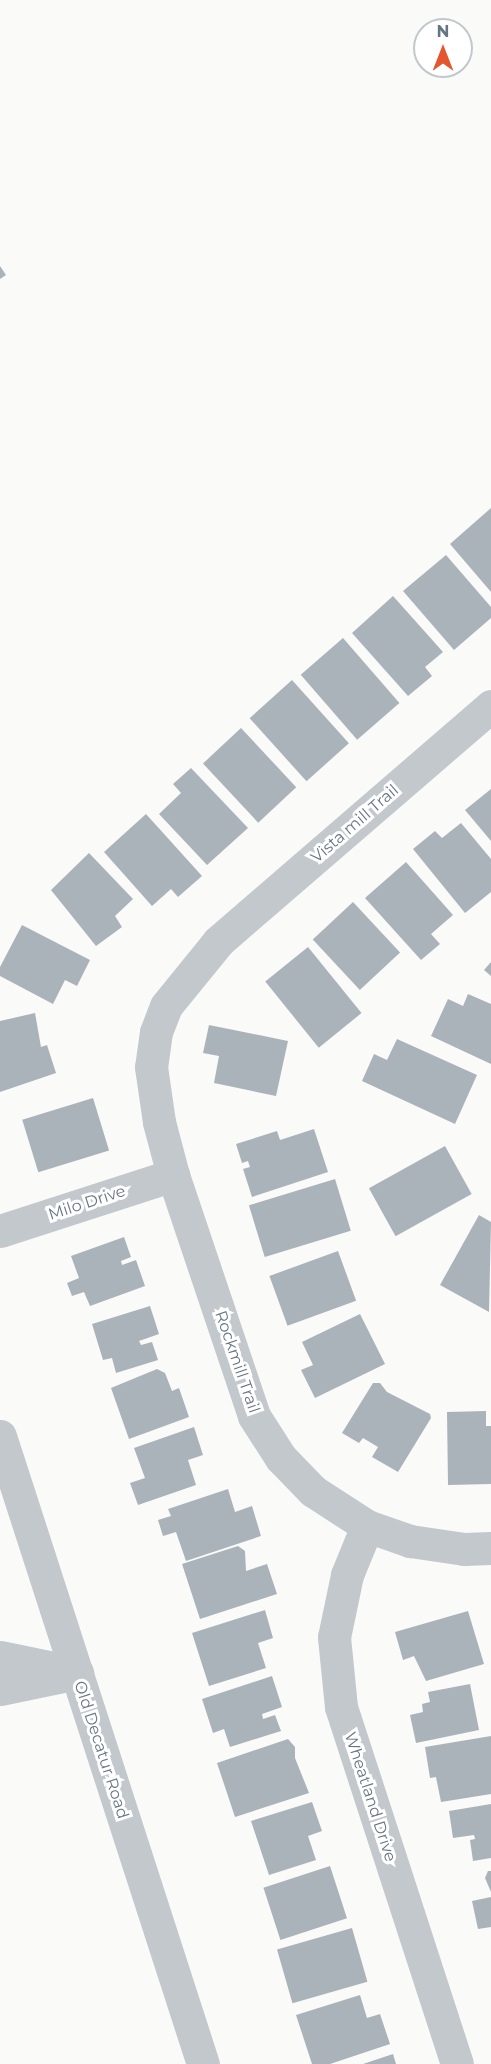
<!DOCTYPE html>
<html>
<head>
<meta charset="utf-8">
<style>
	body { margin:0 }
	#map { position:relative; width:491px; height:2064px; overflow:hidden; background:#fafaf8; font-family:Montserrat,sans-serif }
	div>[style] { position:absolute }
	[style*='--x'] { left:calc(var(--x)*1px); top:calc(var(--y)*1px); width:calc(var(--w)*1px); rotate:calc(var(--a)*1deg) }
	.building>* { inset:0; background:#aab3b9; transform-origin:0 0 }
	.minor>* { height:33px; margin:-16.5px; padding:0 16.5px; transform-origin:16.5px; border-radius:16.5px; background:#c3c8cc }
	.tertiary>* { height:33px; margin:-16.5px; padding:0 16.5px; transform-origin:16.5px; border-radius:16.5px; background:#c3c8cc }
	span { translate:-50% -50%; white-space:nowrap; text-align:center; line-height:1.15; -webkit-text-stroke:6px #fff; paint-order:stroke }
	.street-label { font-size:16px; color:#657683 }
	.north { position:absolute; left:413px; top:18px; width:60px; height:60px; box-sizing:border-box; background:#fff; border:2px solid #c1c8cd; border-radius:50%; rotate:0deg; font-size:16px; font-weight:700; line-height:24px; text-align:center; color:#657683 }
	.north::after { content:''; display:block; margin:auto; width:21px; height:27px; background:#e4572e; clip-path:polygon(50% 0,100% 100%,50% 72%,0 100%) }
</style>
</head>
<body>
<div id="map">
	<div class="building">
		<i style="clip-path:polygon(0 266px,6px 275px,0 279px)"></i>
		<i style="clip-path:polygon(491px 508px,491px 592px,450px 544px)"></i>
		<i style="clip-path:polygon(446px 555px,491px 607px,491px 618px,454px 650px,403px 591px)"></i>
		<i style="clip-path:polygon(393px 596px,443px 652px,425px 667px,432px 676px,408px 696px,352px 633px)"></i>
		<i style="left:343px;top:638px;width:86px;height:56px;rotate:49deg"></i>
		<i style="left:292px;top:680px;width:85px;height:57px;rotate:48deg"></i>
		<i style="left:241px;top:728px;width:81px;height:52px;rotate:47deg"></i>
		<i style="clip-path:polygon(191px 768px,248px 828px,207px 865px,159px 814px,181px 793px,173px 784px)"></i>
		<i style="clip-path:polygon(491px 789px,491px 841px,465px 810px)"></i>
		<i style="clip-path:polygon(146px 814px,202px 876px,178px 897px,171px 889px,152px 906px,104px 852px)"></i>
		<i style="clip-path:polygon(461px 823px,491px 859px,491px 892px,465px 913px,413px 849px,435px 831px,442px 838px)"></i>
		<i style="clip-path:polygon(89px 853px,133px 899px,115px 916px,122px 927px,96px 946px,51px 890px)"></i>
		<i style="clip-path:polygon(406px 862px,453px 915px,431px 934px,440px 944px,421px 960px,365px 898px)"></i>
		<i style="left:353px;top:902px;width:69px;height:55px;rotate:47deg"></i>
		<i style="clip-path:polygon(22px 925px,90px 960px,77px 986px,65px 980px,53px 1004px,0 976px,0 967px)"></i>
		<i style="left:308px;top:947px;width:85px;height:55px;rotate:51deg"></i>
		<i style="clip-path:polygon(491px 962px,491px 976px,484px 970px)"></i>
		<i style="clip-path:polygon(468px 994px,491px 1004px,491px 1064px,431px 1036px,448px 999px,463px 1006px)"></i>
		<i style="clip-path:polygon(35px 1013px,41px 1047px,47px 1045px,56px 1073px,0 1092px,0 1021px)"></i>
		<i style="clip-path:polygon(209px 1025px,288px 1041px,276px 1096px,214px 1083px,219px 1056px,203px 1053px)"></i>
		<i style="clip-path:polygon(397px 1039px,477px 1075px,455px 1124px,362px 1081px,374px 1054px,387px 1060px)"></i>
		<i style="left:93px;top:1098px;width:55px;height:74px;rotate:73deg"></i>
		<i style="clip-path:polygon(314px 1129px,328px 1172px,252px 1197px,243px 1169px,250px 1167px,248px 1161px,242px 1163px,236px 1144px,277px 1131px,280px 1140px)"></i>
		<i style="left:445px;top:1146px;width:55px;height:87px;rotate:61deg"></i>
		<i style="left:335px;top:1179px;width:54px;height:90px;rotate:73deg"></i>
		<i style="clip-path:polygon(479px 1215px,491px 1222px,489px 1312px,440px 1285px)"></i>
		<i style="clip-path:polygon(124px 1237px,131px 1257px,121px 1261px,122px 1265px,136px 1260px,145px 1286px,90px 1306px,84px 1292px,72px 1296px,67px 1283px,79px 1278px,71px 1256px)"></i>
		<i style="left:338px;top:1251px;width:53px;height:73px;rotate:70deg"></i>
		<i style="clip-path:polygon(150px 1306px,159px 1334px,139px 1341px,141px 1345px,152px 1342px,158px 1360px,116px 1373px,112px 1358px,103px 1360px,92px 1324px)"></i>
		<i style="clip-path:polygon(360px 1314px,385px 1364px,315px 1398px,301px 1370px,313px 1365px,302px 1342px)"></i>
		<i style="clip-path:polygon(157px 1369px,165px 1373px,172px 1391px,179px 1388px,189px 1417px,129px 1439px,111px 1388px)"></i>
		<i style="clip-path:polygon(373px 1383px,380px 1383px,387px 1392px,430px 1414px,431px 1418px,398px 1472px,372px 1457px,378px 1447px,363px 1438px,359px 1443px,342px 1433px)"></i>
		<i style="clip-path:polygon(486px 1411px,486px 1426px,491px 1426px,491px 1484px,448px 1485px,447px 1412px)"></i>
		<i style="clip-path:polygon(194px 1427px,203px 1455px,188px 1460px,196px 1485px,138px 1505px,130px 1483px,145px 1478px,134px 1448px)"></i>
		<i style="clip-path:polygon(228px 1489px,235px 1512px,252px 1506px,261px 1536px,186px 1561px,176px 1532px,163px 1536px,158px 1520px,171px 1516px,168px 1509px)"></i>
		<i style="clip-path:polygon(238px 1546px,245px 1551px,246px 1571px,267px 1564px,277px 1594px,200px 1619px,182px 1564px)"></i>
		<i style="clip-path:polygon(265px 1610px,273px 1638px,258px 1643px,266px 1668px,209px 1686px,192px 1633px)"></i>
		<i style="clip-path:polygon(468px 1611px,484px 1664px,426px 1681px,414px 1656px,403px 1660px,395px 1632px)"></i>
		<i style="clip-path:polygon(272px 1676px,282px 1707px,262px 1714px,263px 1719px,275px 1715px,281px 1731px,230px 1747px,224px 1729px,213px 1733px,202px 1699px)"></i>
		<i style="clip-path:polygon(470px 1684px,479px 1730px,416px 1743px,410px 1715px,423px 1712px,422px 1704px,430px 1702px,428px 1692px)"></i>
		<i style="clip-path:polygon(491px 1736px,491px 1794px,441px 1802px,436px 1777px,430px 1778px,425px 1747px)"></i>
		<i style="clip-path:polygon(288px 1739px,295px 1747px,295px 1758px,309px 1793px,235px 1817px,217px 1763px)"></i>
		<i style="clip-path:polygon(312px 1802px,322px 1831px,308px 1836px,316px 1860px,269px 1875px,251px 1821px)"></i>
		<i style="clip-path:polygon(491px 1804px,491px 1858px,473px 1861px,470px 1840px,475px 1839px,474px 1835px,453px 1838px,449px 1811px)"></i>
		<i style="left:330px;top:1866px;width:55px;height:70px;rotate:72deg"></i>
		<i style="clip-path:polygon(488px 1871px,491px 1871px,491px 1892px,485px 1878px)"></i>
		<i style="clip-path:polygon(491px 1897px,491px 1927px,478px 1929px,472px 1901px)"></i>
		<i style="left:352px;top:1928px;width:56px;height:78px;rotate:74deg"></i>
		<i style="clip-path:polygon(360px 1995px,367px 2018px,380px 2014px,390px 2044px,330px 2064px,312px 2064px,296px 2015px)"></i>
		<i style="clip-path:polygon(393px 2054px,396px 2064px,363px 2064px)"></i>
	</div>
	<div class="minor">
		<i style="--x:491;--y:706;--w:361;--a:139.2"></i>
		<i style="--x:218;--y:942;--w:82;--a:129.1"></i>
		<i style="--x:166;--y:1006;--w:28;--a:111"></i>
		<i style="--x:156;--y:1032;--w:35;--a:98"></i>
		<i style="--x:151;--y:1067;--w:56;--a:81.7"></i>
		<i style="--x:159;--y:1122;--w:55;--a:75.2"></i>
		<i style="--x:173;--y:1175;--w:254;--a:71.4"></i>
		<i style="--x:254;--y:1416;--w:50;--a:57.3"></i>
		<i style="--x:281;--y:1458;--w:46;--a:45.9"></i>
		<i style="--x:313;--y:1491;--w:64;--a:32.9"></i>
		<i style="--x:367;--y:1526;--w:46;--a:19.2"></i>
		<i style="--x:410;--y:1541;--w:55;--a:8.4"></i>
		<i style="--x:464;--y:1549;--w:27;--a:-2"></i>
		<i style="--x:0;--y:1231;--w:182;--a:-17.9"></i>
		<i style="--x:367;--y:1526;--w:53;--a:112.2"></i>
		<i style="--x:347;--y:1575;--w:63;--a:101.8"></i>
		<i style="--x:334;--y:1637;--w:70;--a:84.3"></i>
		<i style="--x:341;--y:1707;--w:375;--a:72"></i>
	</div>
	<div class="tertiary">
		<i style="--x:0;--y:1436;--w:660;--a:72.09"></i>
		<i style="--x:0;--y:1657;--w:79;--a:11.7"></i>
		<i style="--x:0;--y:1689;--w:64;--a:-11.7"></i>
	</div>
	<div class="street-label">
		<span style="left:355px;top:824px;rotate:-41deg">Vista mill Trail</span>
		<span style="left:87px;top:1203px;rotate:-18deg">Milo Drive</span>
		<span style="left:237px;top:1362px;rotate:71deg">Rockmill Trail</span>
		<span style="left:101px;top:1750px;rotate:72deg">Old Decatur Road</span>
		<span style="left:370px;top:1797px;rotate:72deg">Wheatland Drive</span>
	</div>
	<div class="north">N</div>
</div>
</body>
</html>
